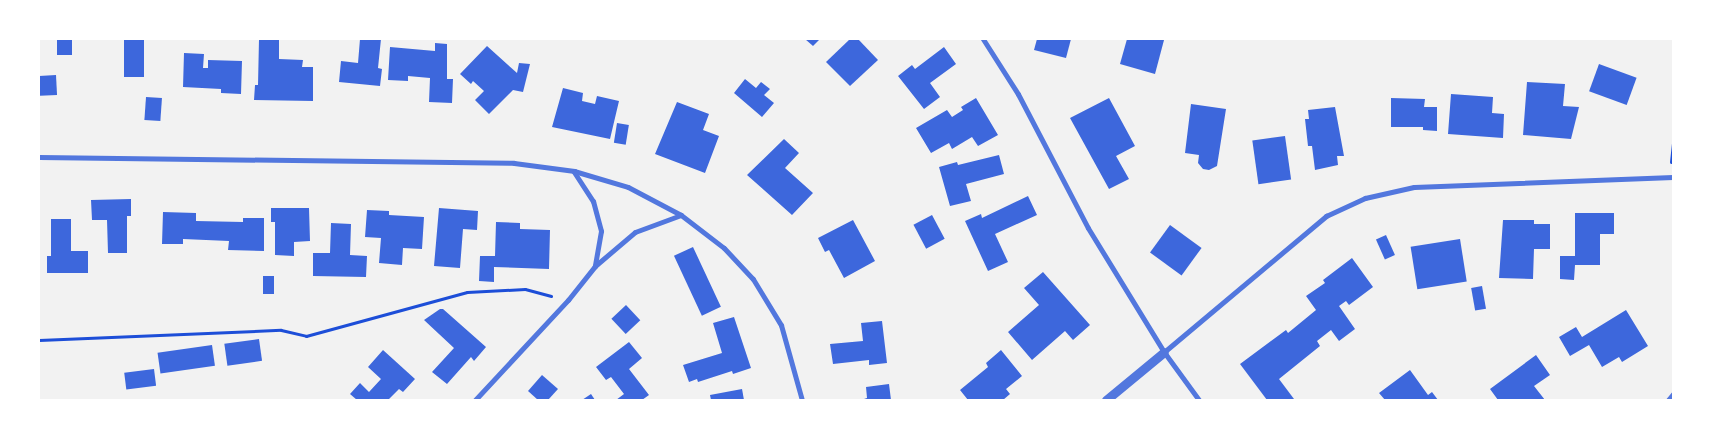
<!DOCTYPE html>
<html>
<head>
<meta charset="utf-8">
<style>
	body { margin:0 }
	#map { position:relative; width:1712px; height:439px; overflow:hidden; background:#f2f2f2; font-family:"Source Serif 4",serif }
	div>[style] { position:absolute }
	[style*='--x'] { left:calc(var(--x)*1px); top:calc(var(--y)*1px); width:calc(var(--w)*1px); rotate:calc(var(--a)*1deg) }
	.building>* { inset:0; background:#3d67dc; transform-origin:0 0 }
	.path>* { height:3px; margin:-1.5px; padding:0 1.5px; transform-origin:1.5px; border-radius:1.5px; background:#1d4ed8 }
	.minor>* { height:5px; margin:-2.5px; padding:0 2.5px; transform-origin:2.5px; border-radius:2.5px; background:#5277de }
	.tertiary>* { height:9px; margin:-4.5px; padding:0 4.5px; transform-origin:4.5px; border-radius:4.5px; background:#5277de }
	span { translate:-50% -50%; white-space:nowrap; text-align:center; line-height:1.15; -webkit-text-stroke:4px #fff; paint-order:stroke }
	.frame { position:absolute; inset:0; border:40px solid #fff; pointer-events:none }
</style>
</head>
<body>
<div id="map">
	<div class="building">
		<i style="left:57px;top:39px;width:15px;height:16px"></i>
		<i style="left:124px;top:39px;width:20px;height:38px"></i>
		<i style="clip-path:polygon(259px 39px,279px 39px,279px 59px,303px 60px,302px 67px,313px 67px,313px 101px,254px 100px,255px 85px,258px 85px)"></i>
		<i style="clip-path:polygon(360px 39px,381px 39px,378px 68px,382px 69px,380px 86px,339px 82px,341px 61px,358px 63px)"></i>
		<i style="clip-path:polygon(805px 39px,820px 39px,813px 46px)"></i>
		<i style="clip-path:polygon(850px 39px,858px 39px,878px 60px,850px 86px,826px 62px)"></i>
		<i style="clip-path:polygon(1037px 39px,1071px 39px,1066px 58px,1034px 50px)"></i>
		<i style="clip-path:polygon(1127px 39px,1164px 40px,1155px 74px,1120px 64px)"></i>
		<i style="clip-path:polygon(435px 43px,447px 44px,447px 79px,453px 79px,452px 103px,429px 102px,430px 78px,408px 76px,408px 81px,388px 80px,390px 47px,435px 51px)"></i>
		<i style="clip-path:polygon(487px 46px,517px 73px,519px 63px,530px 64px,523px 92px,513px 90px,489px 114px,475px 100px,484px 91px,473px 81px,471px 84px,460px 74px)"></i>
		<i style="clip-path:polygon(944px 47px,956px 64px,930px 83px,940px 97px,924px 109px,898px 76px,912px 65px,915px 69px)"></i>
		<i style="clip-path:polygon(184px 53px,204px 54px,203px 68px,208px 68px,208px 60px,242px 61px,241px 94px,221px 93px,221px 89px,183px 87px)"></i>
		<i style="left:1599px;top:64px;width:40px;height:29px;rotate:20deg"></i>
		<i style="left:56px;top:75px;width:20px;height:17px;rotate:87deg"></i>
		<i style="clip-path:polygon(745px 79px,756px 88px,761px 82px,770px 89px,764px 95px,774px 103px,762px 117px,734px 93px)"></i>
		<i style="clip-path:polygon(1527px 82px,1565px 84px,1563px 106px,1579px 107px,1571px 139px,1523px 135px)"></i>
		<i style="clip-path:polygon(563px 88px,583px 93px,582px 101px,595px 104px,597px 96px,619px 101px,610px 139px,552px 127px)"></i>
		<i style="clip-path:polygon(1451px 94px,1493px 97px,1492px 113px,1504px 114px,1503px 138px,1448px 134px)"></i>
		<i style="left:146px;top:97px;width:16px;height:23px;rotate:4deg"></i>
		<i style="clip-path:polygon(976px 98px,998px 135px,978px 146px,972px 137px,952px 149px,949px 143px,931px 153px,916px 128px,947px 110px,952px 117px,963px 110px,961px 107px)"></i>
		<i style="clip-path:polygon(1109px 98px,1135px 146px,1116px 156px,1129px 179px,1109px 189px,1070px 118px)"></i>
		<i style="clip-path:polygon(1391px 98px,1425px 99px,1424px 107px,1437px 107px,1437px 131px,1423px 130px,1423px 127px,1391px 127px)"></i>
		<i style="clip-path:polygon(677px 102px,709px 114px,703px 130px,719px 136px,705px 173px,655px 154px)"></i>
		<i style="clip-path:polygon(1191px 104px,1226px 109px,1217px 166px,1209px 170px,1203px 169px,1198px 163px,1199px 155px,1185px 153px)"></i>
		<i style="clip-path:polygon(1335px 107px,1344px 156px,1337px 156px,1338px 165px,1315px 170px,1312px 146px,1308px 146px,1305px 119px,1309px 119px,1308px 110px)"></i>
		<i style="left:617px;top:123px;width:12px;height:20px;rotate:9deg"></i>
		<i style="left:1285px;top:136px;width:44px;height:33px;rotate:82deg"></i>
		<i style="clip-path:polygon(784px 139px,799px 153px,785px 168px,813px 193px,792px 215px,747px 175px)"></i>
		<i style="clip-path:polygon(999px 155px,1004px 174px,966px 184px,971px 201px,950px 206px,939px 167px,957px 162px,958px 165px)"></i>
		<i style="clip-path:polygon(1028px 196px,1037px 215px,995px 234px,1008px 262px,988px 271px,965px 221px,981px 214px,982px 218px)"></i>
		<i style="clip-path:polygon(131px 199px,131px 216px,127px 216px,127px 253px,108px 253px,107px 220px,92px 220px,91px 200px)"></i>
		<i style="clip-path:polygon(271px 208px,309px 208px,310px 241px,294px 242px,294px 256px,275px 255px,275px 222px,271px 222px)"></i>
		<i style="clip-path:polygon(439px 208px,478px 211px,477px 230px,463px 229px,460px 268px,434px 266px)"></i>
		<i style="clip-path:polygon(367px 210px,389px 211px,389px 215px,424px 217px,422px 249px,403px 248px,402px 265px,379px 263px,381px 238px,365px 237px)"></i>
		<i style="clip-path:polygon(163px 212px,196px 213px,196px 221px,243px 222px,243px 218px,264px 218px,264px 251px,228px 250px,229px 241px,183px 239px,183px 244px,162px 244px)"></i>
		<i style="clip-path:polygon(1575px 213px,1614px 213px,1614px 234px,1600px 234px,1600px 265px,1575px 265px,1574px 280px,1560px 279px,1560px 256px,1575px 256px)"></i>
		<i style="left:932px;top:215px;width:27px;height:21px;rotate:62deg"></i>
		<i style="clip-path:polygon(51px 219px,71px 219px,71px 251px,88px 251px,88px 273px,47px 273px,47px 256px,51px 256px)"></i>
		<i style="clip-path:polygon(853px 220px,875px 261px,844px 278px,829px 250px,825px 252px,818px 238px)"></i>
		<i style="clip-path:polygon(1503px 220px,1534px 220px,1534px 224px,1550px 224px,1550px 249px,1534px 249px,1533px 279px,1499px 278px)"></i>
		<i style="clip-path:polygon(496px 222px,520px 223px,520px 229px,550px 230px,549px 269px,494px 267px,494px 282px,479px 281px,480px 256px,495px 256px)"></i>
		<i style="clip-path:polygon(331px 223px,351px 224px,350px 255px,367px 256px,366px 277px,313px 276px,313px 253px,330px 253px)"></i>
		<i style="left:1170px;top:225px;width:39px;height:34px;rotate:36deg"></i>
		<i style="left:1386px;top:235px;width:22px;height:11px;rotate:66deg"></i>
		<i style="left:1460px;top:239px;width:43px;height:50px;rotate:81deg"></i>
		<i style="left:693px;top:247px;width:66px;height:21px;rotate:65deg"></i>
		<i style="clip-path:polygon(1352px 258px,1373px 287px,1349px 305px,1346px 301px,1339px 306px,1355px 329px,1339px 341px,1331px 330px,1317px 341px,1320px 346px,1279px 379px,1294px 399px,1267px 400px,1240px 364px,1286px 330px,1288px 333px,1316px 310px,1306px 296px,1325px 283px,1323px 280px)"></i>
		<i style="clip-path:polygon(1043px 272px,1090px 325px,1073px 340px,1065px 331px,1032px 360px,1008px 332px,1039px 305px,1024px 288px)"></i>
		<i style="left:263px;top:276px;width:11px;height:18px"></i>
		<i style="left:1482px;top:286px;width:23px;height:11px;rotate:80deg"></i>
		<i style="left:626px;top:305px;width:21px;height:20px;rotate:47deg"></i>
		<i style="clip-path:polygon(440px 309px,443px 309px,486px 347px,474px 361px,471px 357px,447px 384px,432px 372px,454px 348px,424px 320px)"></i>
		<i style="clip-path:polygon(1626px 310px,1648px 346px,1622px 362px,1619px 357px,1602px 367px,1589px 345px,1570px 356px,1559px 337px,1576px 327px,1582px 337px)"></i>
		<i style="clip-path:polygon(734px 317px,751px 368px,733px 374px,732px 371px,698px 382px,697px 379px,689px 382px,683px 365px,722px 353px,713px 323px)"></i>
		<i style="clip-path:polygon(882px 321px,887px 363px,869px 365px,869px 360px,833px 364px,830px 344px,863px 341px,861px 323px)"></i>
		<i style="left:259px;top:339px;width:22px;height:35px;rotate:82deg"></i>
		<i style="clip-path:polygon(629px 342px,642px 358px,629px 369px,649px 395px,642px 400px,616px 400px,624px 394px,611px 377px,606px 380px,596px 367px)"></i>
		<i style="left:212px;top:345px;width:21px;height:55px;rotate:82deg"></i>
		<i style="clip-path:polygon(383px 350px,415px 379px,403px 392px,399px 389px,388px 400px,357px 400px,350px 394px,360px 383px,369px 392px,381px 379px,368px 367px)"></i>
		<i style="clip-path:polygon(1001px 350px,1022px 376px,1006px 389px,1010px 394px,1003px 400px,968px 400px,960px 390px,988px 367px,986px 363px)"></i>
		<i style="clip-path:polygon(1536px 355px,1550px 375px,1534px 386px,1545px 400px,1498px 400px,1490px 389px)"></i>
		<i style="left:154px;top:369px;width:17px;height:30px;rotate:83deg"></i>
		<i style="clip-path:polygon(1410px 370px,1428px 395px,1432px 392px,1438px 400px,1385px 400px,1379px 393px)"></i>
		<i style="clip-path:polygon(542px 375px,558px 389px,548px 400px,538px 400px,528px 391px)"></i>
		<i style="clip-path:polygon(889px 384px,891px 400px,861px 400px,867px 398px,866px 387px)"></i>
		<i style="clip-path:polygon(742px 389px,744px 400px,711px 400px,710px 395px)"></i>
		<i style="clip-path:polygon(591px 394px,595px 400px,582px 400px)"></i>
	</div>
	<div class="path">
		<i style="--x:1671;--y:162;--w:20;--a:-84"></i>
		<i style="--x:39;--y:340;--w:242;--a:-2.4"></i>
		<i style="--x:281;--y:330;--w:26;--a:13"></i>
		<i style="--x:306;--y:336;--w:167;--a:-15.3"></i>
		<i style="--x:467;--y:292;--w:58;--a:-3"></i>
		<i style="--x:525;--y:289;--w:27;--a:15"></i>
	</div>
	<div class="minor">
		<i style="--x:983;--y:39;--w:65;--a:57.5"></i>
		<i style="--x:1018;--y:94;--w:151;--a:62.4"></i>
		<i style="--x:1088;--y:228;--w:145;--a:58.5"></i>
		<i style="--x:1164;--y:352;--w:59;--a:53.9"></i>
		<i style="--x:39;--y:157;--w:475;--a:0.7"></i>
		<i style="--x:514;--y:163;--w:61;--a:7.6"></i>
		<i style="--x:574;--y:171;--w:56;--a:16.5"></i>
		<i style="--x:628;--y:187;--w:60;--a:27.8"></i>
		<i style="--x:681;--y:215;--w:54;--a:37.5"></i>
		<i style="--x:724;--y:248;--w:42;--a:46.9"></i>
		<i style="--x:753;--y:279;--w:54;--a:58.7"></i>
		<i style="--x:781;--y:325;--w:78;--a:74.4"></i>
		<i style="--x:574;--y:172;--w:35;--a:57"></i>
		<i style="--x:593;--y:201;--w:31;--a:75"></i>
		<i style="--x:601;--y:231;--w:36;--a:100"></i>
		<i style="--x:1164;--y:352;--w:212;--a:-40"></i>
		<i style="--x:1326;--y:216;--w:43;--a:-24.8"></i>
		<i style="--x:1365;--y:198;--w:50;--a:-12.7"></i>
		<i style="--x:1414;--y:187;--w:259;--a:-2.2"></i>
		<i style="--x:475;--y:400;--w:137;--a:-47.1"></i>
		<i style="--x:568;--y:300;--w:43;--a:-51.5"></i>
		<i style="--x:595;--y:266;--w:52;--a:-40.4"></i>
		<i style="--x:635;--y:232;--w:49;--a:-20.3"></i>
		<i style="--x:1668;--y:400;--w:8;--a:-50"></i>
	</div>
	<div class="tertiary">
		<i style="--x:1106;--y:400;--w:75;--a:-39.6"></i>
	</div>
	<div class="frame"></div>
</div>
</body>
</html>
